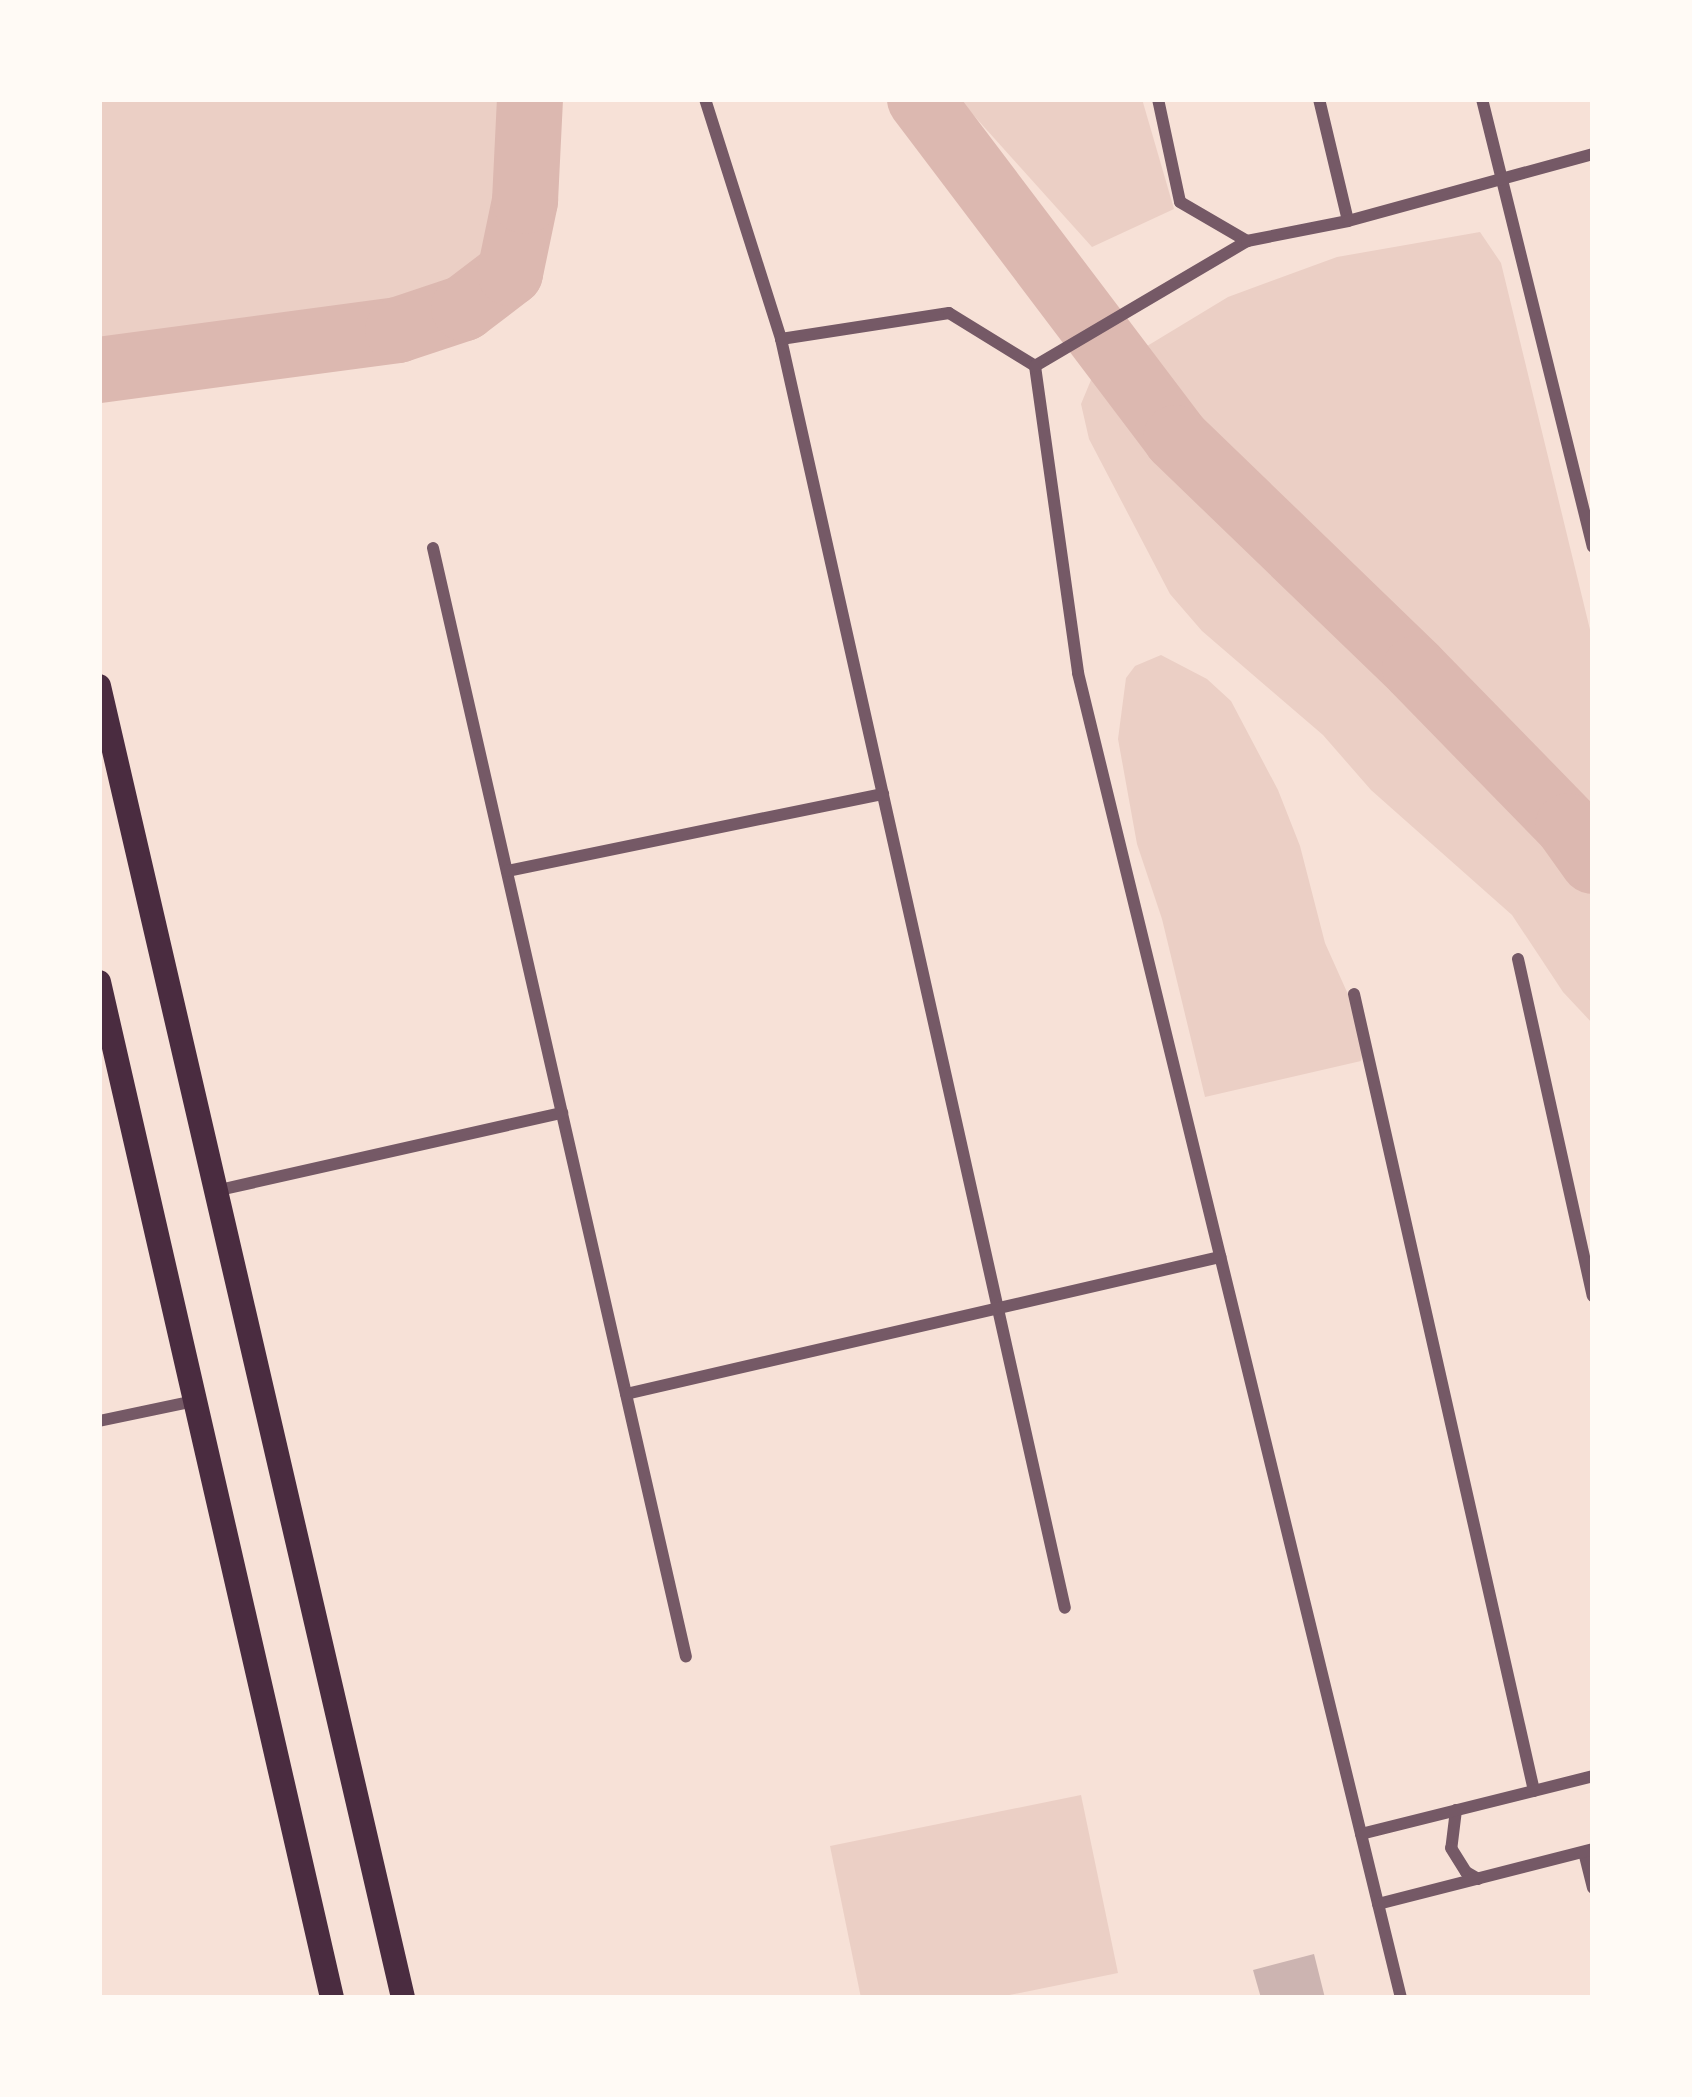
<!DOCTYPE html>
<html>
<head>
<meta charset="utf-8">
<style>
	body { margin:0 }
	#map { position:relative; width:1692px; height:2097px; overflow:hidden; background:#f7e1d7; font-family:Mulish,sans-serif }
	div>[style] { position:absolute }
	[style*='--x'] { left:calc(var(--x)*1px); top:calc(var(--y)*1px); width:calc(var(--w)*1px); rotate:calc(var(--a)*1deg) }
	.green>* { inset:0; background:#ebcfc5 }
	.river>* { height:66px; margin:-33px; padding:0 33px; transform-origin:33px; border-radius:33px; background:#dcb8b0 }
	.building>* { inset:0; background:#ccb4b1 }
	.minor>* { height:12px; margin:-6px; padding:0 6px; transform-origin:6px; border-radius:6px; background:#755966 }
	.secondary>* { height:24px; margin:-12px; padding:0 12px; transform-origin:12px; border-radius:12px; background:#4a2c40 }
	span { translate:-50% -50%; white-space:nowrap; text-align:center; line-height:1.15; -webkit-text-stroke:12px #fffaf5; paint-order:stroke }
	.frame { position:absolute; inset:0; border:102px solid #fffaf5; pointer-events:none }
</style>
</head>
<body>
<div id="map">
	<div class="green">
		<i style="clip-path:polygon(99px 99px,514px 99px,488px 251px,464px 278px,394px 303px,369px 321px,370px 329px,399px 342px,351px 365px,295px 373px,200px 374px,132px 352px,99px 337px)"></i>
		<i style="clip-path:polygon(959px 99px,1142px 99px,1174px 209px,1092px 247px)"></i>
		<i style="clip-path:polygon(1480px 232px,1501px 263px,1593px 642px,1593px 1024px,1563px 992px,1512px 915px,1371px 790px,1323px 735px,1202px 631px,1170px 594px,1089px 439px,1081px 404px,1091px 380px,1228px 297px,1337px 257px)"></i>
		<i style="clip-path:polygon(1161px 655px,1207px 679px,1231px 701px,1278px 790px,1300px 846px,1325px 943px,1351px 1001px,1364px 1045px,1361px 1061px,1205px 1097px,1162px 919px,1137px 844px,1118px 739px,1126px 678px,1135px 666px)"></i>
		<i style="clip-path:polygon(1081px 1795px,1118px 1973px,995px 1998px,861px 1998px,830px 1846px)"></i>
	</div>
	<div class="river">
		<i style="--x:920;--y:99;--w:425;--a:52.9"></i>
		<i style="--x:1176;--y:438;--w:332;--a:44"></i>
		<i style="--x:1415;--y:669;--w:219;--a:45.7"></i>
		<i style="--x:1568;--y:826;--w:43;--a:54.5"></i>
		<i style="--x:99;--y:370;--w:302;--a:-7.6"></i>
		<i style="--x:398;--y:330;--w:70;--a:-18.4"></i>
		<i style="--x:464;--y:308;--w:58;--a:-37.3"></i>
		<i style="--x:510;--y:273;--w:74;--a:-78.2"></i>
		<i style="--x:525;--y:201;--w:102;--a:-87.2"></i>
	</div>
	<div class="building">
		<i style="clip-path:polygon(1314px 1954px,1325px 1998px,1261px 1998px,1253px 1970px)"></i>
	</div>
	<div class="minor">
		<i style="--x:705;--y:99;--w:252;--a:72.4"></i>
		<i style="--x:781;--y:339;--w:1300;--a:77.39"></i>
		<i style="--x:1158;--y:99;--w:105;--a:77.9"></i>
		<i style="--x:1180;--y:202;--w:78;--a:30.2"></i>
		<i style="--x:1319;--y:99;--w:125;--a:76.6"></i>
		<i style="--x:1482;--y:99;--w:461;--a:76.1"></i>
		<i style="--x:781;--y:339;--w:170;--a:-8.8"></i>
		<i style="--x:949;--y:313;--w:101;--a:31.6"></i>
		<i style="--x:1035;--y:366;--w:310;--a:82"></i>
		<i style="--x:1078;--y:673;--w:1364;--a:76.3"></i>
		<i style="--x:1035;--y:366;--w:246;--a:-30.5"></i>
		<i style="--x:1247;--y:241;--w:103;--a:-11.2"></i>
		<i style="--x:1348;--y:221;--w:254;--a:-15.3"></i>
		<i style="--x:433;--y:548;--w:1137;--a:77.15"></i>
		<i style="--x:507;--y:871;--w:384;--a:-11.6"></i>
		<i style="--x:1518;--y:959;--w:345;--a:77.5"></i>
		<i style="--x:1354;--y:994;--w:817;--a:77.27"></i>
		<i style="--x:215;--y:1191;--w:356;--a:-12.7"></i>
		<i style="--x:626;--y:1394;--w:610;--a:-12.99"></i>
		<i style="--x:99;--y:1421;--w:98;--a:-11.8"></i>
		<i style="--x:1456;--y:1810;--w:38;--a:97"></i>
		<i style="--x:1451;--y:1848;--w:28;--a:58"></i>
		<i style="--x:1466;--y:1872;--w:14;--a:30"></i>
		<i style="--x:1361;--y:1834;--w:239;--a:-14"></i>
		<i style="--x:1584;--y:1852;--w:37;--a:76"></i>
		<i style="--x:1378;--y:1904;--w:222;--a:-14.3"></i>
	</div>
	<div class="secondary">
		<i style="--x:99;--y:686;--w:1347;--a:76.95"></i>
		<i style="--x:99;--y:982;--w:1042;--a:77.08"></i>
	</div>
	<div class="frame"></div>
</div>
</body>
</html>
